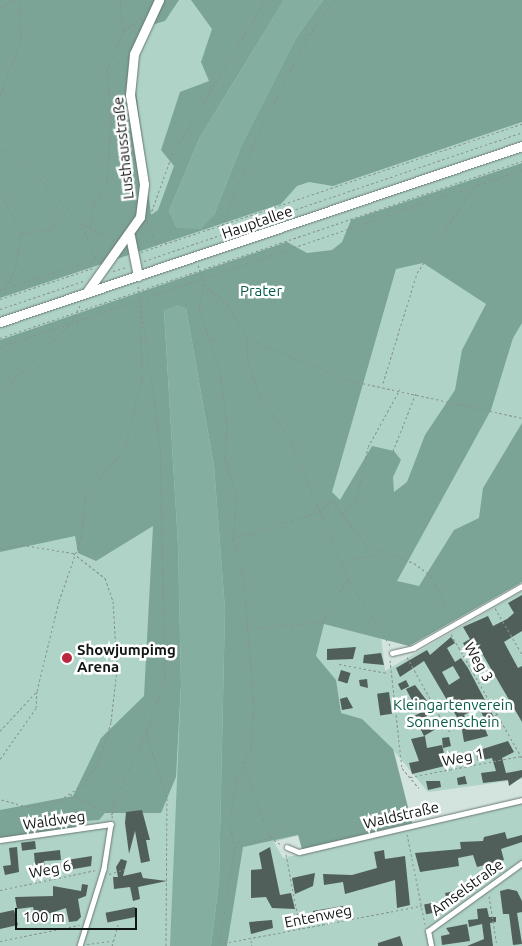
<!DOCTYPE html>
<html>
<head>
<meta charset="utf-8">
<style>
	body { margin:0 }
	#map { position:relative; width:522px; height:946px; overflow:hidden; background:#d3e3dd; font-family:Ubuntu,sans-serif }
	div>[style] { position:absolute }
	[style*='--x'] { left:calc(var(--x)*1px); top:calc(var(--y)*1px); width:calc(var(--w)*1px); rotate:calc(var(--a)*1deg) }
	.green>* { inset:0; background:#afd3c7 }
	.forest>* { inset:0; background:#7ba496 }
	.water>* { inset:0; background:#84aea0 }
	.building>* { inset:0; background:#515f5a; transform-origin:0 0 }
	.path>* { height:1px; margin-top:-0.5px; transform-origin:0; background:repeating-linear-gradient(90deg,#87938e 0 2.5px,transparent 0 5px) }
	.roads { filter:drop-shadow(0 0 1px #6a7873) drop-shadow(0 0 1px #6a7873) }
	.lane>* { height:4.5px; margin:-2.25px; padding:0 2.25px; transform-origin:2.25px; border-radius:2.25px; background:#fff }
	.street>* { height:9px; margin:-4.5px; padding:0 4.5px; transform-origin:4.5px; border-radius:4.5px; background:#fff }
	.dots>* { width:14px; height:14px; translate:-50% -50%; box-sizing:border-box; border:2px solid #fff; border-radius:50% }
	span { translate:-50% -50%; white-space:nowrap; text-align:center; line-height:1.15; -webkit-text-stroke:5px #fff; paint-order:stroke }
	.street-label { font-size:15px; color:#111614 }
	.park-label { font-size:15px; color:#075c49 }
	.poi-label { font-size:15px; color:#111614; font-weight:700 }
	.left { translate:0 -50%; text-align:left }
	.scale { position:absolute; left:15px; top:908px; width:122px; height:22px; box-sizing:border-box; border:2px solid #111614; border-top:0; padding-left:6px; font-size:15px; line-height:18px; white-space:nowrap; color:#111614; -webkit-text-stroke:4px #fff; paint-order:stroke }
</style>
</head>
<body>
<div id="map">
	<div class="green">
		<i style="clip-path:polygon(0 0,522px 0,522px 582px,409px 646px,381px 635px,385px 671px,522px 591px,522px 779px,428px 792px,394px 751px,412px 823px,302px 849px,299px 835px,274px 842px,283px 858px,522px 803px,522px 946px,0 946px)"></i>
	</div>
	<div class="forest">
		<i style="clip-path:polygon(0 0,179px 0,165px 21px,148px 26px,134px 74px,151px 215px,158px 210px,174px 166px,161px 150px,180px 92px,209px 81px,201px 62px,212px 29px,191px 0,284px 0,200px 137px,169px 211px,177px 228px,214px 215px,242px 144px,296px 38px,323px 0,522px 0,522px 122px,333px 186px,309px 182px,297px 186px,281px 204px,0 298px)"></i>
		<i style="clip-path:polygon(evenodd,522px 163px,522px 323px,513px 338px,491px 410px,397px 581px,419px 586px,454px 530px,479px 518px,483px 488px,522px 423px,522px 582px,409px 646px,324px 624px,316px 656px,336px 680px,341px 713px,362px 719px,393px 749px,412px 823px,302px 849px,298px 835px,243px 847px,227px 946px,211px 946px,219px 882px,225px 609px,214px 466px,186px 308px,164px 311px,178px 545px,181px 684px,176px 777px,161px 813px,105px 813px,99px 820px,84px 821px,83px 827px,0 838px,0 810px,73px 796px,101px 738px,144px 696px,153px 526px,96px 561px,78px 553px,75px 536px,0 552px,0 340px,287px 242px,307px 253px,332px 250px,342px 242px,351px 220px,522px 163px,423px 263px,486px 304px,462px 350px,455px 390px,425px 435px,407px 482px,394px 492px,393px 477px,401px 460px,394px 451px,372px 446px,340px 500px,332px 492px,396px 269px,423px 263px)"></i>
	</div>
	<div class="water">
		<i style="clip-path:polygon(284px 0,323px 0,296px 38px,242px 144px,214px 215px,201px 229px,177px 228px,169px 211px,200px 137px)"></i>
		<i style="clip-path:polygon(178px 305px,186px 308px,214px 466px,225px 609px,219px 882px,211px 946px,170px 946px,181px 684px,178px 545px,164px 310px)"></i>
	</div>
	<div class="building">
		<i style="clip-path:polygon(522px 595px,522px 631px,504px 642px,518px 668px,522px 666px,522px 722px,483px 655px,474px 647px,467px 651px,463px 643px,470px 639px,463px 627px,488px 616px,493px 626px,507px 619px,514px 613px,508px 603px)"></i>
		<i style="clip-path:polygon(evenodd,451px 637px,455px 643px,447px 648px,455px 662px,461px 658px,468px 668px,496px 721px,486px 723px,479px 707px,464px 715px,470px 729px,483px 724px,488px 736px,464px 742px,461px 724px,424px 661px,400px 677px,396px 668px,427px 650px,430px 655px,451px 637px,453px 666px,460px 678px,449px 685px,442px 672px,453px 666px)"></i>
		<i style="clip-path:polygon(356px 647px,353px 659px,327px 660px,327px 649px)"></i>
		<i style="clip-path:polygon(381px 653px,384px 665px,363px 663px,364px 655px)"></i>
		<i style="left:341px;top:670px;width:10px;height:11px;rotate:17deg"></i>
		<i style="clip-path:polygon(367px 679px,368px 688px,360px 686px,359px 680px)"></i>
		<i style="left:406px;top:680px;width:7px;height:9px;rotate:63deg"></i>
		<i style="clip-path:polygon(415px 685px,427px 701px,416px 708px,406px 689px)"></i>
		<i style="left:389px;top:692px;width:22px;height:12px;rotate:82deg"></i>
		<i style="clip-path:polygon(347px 697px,353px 708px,342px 710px,340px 699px)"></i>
		<i style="clip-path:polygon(424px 711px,430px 722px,436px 718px,441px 726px,424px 736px,414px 716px)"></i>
		<i style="clip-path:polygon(425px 736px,427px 748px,442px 745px,445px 757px,459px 754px,461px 762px,412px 774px,409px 763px,419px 761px,411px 739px)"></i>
		<i style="clip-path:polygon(449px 737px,451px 746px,443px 748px,442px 738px)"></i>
		<i style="clip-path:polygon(508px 741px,514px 752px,502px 758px,506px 773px,522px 770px,522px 777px,509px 786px,508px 780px,483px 783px,481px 773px,496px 771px,492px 758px,478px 761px,476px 751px)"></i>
		<i style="clip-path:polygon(465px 776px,467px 784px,458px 785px,457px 778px)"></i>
		<i style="clip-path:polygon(426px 781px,440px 781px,441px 787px,428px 790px)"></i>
		<i style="clip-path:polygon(142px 810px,150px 840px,146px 840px,150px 861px,141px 863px,135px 831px,129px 854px,125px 823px,126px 812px)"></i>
		<i style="clip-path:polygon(505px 832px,507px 839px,522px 835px,522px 842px,501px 849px,504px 860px,477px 867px,473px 855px,458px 858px,459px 866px,420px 872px,415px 853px,461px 849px,460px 842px,483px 841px,484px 837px)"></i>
		<i style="left:35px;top:841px;width:8px;height:14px;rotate:83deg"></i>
		<i style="clip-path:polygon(17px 847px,19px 872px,5px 875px,3px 866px,11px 865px,9px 848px)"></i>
		<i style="clip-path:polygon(270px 847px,280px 895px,291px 893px,295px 909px,272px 908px,266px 897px,251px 898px,251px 870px,262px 869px,259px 853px)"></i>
		<i style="clip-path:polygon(60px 850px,61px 860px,44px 861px,45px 868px,35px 865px,34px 853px)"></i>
		<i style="clip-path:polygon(384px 850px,385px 859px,405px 856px,410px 905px,397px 908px,395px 880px,345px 894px,343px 882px,324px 885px,323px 874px,352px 875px,377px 868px,374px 852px)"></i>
		<i style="clip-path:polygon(92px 856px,91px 866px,68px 870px,67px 860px)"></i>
		<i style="clip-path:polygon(121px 859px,127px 861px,123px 876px,141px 872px,143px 878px,167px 881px,138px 887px,140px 899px,133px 901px,130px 887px,114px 889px,113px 877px,118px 877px,116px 867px)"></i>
		<i style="clip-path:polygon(315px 873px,313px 886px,295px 894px,292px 878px)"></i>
		<i style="clip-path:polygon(82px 884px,88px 885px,86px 896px,78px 899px,81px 917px,77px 921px,69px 922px,66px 908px,36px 918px,33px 907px,17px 909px,15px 897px,53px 896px,53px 886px,81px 891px)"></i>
		<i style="clip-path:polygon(508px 889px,517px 891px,522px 901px,522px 912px,517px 913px,522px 944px,513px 945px,509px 914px,503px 914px,500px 891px)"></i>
		<i style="clip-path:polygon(455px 891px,457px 903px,448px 904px,445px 893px)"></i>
		<i style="left:432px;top:903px;width:10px;height:8px;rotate:79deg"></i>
		<i style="clip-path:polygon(343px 906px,345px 915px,302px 925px,300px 918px,313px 915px,313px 911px)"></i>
		<i style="left:135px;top:907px;width:10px;height:30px;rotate:79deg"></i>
		<i style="clip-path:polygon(487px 908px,489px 917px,496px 917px,496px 922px,490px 923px,493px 946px,467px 946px,484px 939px,482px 924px,469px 927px,468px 920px,478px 919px,477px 909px)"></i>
		<i style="clip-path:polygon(14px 910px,18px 925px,0 929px,0 913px)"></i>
		<i style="clip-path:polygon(272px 920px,273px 928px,251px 934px,249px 922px)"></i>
		<i style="clip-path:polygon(467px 924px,470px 941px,442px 945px,441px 936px,450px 934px,446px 928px)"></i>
		<i style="clip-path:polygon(400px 936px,403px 946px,378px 946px,378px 943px)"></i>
	</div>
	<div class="path">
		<i style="--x:0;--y:7;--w:16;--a:-27"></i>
		<i style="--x:124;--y:31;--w:23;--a:-38"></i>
		<i style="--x:0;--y:95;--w:59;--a:-69.1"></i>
		<i style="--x:21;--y:40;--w:40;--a:-92.9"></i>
		<i style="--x:0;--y:148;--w:31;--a:32"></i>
		<i style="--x:26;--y:164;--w:81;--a:47"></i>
		<i style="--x:81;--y:223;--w:38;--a:67"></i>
		<i style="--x:0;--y:190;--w:48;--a:64"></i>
		<i style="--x:21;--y:233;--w:34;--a:98"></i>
		<i style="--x:16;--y:267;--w:24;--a:118"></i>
		<i style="--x:150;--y:216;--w:65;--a:-70.2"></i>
		<i style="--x:172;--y:155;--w:181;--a:-59"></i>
		<i style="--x:147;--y:221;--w:22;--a:69"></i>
		<i style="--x:155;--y:242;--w:13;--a:4"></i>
		<i style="--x:81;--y:223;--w:37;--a:29"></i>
		<i style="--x:222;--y:226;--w:104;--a:-68.6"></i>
		<i style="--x:260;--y:129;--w:106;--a:-62.5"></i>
		<i style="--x:309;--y:35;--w:43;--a:-54.5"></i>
		<i style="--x:90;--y:227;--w:25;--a:-79"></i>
		<i style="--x:95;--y:202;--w:22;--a:-58"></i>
		<i style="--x:107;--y:183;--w:68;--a:-86.6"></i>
		<i style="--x:111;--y:115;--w:44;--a:-95.2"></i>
		<i style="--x:107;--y:71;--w:42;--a:-67.7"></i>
		<i style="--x:123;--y:32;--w:32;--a:-95"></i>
		<i style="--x:22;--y:233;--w:28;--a:-6"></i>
		<i style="--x:50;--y:230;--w:28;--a:-60"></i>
		<i style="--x:141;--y:252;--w:402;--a:-18.6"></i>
		<i style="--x:144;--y:261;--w:399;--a:-18.8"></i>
		<i style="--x:198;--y:265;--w:20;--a:72"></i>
		<i style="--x:204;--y:284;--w:30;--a:41"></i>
		<i style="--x:227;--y:304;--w:39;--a:60"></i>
		<i style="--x:247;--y:338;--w:24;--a:88"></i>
		<i style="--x:248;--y:362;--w:37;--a:71"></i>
		<i style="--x:260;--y:397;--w:52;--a:54.5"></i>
		<i style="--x:290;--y:439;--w:152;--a:67.6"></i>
		<i style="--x:348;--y:580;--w:80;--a:57.3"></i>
		<i style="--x:113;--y:271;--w:14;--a:-17"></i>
		<i style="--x:204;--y:284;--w:25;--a:101"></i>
		<i style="--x:199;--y:309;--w:60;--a:70.7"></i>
		<i style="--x:219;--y:366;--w:61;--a:82.4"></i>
		<i style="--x:227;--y:426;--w:32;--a:94"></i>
		<i style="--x:225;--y:458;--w:41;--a:72.9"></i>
		<i style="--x:237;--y:497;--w:42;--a:95.4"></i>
		<i style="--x:233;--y:539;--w:42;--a:75"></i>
		<i style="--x:244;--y:580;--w:127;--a:85.5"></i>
		<i style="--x:254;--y:707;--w:41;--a:94.2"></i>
		<i style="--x:251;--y:748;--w:33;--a:115"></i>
		<i style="--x:237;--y:778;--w:45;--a:100.3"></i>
		<i style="--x:229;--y:822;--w:26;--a:77"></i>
		<i style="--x:235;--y:847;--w:100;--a:99.2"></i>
		<i style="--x:138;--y:286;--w:159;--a:82"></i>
		<i style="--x:160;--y:443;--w:234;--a:88.8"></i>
		<i style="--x:165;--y:677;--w:59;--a:108.7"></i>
		<i style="--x:146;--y:733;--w:68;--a:72.1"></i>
		<i style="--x:167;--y:798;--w:148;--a:90.4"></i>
		<i style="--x:0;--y:290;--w:107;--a:-17.9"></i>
		<i style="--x:0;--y:299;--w:98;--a:-18.4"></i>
		<i style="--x:0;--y:309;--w:88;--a:-18.6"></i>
		<i style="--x:72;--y:321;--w:18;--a:-63"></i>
		<i style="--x:0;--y:338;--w:551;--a:-18.73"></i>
		<i style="--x:247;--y:338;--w:109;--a:22.6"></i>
		<i style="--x:348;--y:380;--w:178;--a:12.3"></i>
		<i style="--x:211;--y:340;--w:11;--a:-10"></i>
		<i style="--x:0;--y:347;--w:551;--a:-18.73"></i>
		<i style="--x:383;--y:383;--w:115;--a:-72.8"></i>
		<i style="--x:417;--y:273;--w:103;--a:-56.5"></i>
		<i style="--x:0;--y:393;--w:97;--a:-44.6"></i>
		<i style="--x:391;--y:456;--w:68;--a:-68.4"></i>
		<i style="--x:342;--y:514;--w:18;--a:-41"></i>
		<i style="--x:356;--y:502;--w:56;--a:-77.7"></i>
		<i style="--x:368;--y:447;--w:66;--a:-61.1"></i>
		<i style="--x:233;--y:539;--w:91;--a:-17.8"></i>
		<i style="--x:320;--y:511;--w:16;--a:-40"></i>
		<i style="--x:332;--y:501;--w:57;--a:52.1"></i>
		<i style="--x:367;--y:546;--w:50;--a:19.9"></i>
		<i style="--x:414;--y:563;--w:21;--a:37"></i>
		<i style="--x:431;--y:576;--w:48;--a:62.9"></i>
		<i style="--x:0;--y:548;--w:22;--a:-8"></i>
		<i style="--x:22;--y:545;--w:52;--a:8.9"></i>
		<i style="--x:73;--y:553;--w:41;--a:38"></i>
		<i style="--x:105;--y:578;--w:24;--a:71"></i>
		<i style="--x:113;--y:601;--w:68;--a:86.6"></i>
		<i style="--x:117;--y:669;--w:53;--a:96.5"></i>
		<i style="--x:111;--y:722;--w:42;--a:106.7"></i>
		<i style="--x:99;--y:762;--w:28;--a:125"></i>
		<i style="--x:83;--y:785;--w:27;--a:147"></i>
		<i style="--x:60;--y:800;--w:33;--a:168"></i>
		<i style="--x:28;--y:807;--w:29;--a:-164"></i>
		<i style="--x:342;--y:562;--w:35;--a:-13"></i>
		<i style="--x:495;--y:608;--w:53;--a:59.6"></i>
		<i style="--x:246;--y:629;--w:76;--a:-5.3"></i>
		<i style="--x:322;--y:622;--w:49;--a:-59.2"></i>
		<i style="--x:451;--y:634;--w:143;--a:60.2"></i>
		<i style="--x:407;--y:657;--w:85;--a:61"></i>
		<i style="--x:448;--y:731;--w:53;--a:-18.8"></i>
		<i style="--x:390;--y:660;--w:109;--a:83.7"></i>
		<i style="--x:402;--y:768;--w:26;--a:50"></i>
		<i style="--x:339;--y:664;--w:49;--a:10.6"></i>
		<i style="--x:0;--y:731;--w:54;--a:-47.2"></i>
		<i style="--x:37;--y:691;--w:93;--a:-76.3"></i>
		<i style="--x:59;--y:601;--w:67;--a:-70.8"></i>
		<i style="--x:81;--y:538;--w:44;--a:-83.5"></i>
		<i style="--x:86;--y:494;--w:60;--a:-49.7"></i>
		<i style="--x:125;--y:448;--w:72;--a:-76.3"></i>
		<i style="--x:142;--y:378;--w:74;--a:-91.5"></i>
		<i style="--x:0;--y:759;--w:62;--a:-54.8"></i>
		<i style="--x:36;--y:708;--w:17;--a:-87"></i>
		<i style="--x:244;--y:766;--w:76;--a:69.9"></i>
		<i style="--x:410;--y:777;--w:113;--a:-10.7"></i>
		<i style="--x:70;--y:794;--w:47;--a:25.5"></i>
		<i style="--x:112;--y:818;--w:16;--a:-83"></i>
		<i style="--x:114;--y:802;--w:76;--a:-65.1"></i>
		<i style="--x:407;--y:834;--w:92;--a:78.7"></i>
		<i style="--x:270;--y:837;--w:12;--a:35"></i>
		<i style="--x:235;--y:847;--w:36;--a:-16"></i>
		<i style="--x:270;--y:837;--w:23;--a:-31"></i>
		<i style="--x:286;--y:854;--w:76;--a:79.4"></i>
		<i style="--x:109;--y:874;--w:17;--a:-17"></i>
		<i style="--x:0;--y:890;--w:98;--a:-11.8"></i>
		<i style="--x:489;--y:896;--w:51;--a:80.9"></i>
		<i style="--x:251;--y:940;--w:6;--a:81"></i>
		<i style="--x:0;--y:941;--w:81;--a:-11.4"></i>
		<i style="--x:87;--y:944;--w:26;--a:-7"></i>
		<i style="--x:219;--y:944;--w:206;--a:-10.7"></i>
		<i style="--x:112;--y:946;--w:25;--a:-74"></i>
	</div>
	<div class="roads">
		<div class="lane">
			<i style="--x:392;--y:653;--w:22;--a:-13"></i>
			<i style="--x:413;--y:648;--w:125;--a:-29.6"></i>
			<i style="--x:0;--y:840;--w:112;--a:-8.2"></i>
			<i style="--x:111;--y:824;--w:46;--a:98.8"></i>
			<i style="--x:104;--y:869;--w:81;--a:107.3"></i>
			<i style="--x:287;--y:847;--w:13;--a:23"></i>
			<i style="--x:299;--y:852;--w:229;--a:-13.1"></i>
			<i style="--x:431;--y:946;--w:15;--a:-101"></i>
			<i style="--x:428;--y:931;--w:116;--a:-35.9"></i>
		</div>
		<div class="street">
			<i style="--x:130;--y:236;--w:41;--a:78.7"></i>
			<i style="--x:86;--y:293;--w:93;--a:-54.6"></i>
			<i style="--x:140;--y:217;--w:33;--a:-83"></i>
			<i style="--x:144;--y:184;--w:90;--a:-98.9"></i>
			<i style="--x:130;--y:95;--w:41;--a:-84.4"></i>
			<i style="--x:134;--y:54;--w:60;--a:-65.2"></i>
			<i style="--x:0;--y:322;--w:551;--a:-18.63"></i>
		</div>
	</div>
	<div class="dots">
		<i style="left:67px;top:658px;background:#b9283f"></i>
	</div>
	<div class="street-label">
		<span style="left:123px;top:148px;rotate:-96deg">Lusthausstraße</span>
		<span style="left:257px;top:222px;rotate:-19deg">Hauptallee</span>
		<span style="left:479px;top:662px;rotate:60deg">Weg 3</span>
		<span style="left:463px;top:757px;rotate:-11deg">Weg 1</span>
		<span style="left:401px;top:815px;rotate:-13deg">Waldstraße</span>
		<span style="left:54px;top:820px;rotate:-8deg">Waldweg</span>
		<span style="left:50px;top:869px;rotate:-11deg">Weg 6</span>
		<span style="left:467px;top:887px;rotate:-36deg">Amselstraße</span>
		<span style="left:318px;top:916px;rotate:-11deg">Entenweg</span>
	</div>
	<div class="park-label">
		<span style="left:261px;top:291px">Prater</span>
		<span style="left:453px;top:713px">Kleingartenverein<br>Sonnenschein</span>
	</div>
	<div class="poi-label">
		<span class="left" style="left:77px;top:658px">Showjumpimg<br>Arena</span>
	</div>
	<div class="scale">100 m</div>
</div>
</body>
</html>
